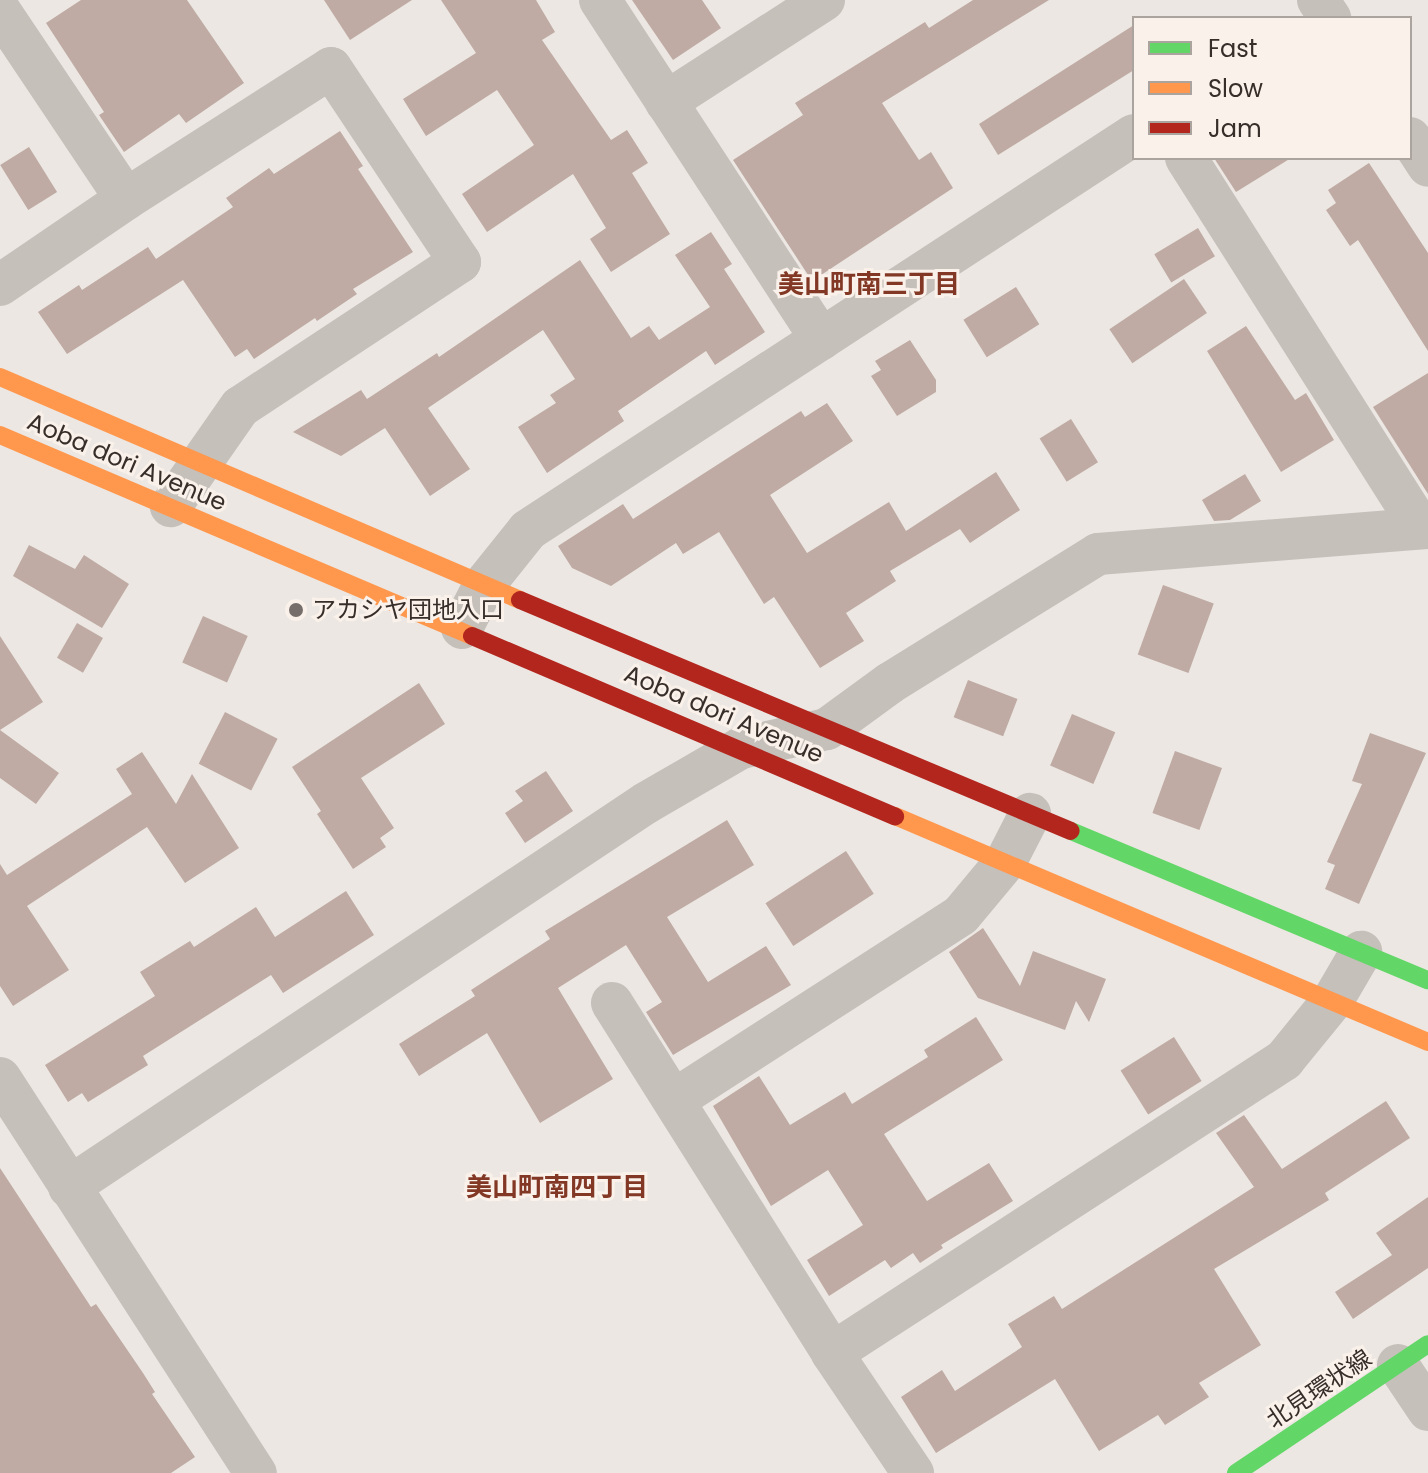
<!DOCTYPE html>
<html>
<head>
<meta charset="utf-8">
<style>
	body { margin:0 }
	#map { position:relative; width:1428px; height:1473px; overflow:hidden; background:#ece7e2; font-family:Poppins,"Noto Sans JP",sans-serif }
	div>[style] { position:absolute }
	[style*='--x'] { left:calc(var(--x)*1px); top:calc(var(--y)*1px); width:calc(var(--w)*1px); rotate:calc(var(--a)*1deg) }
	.building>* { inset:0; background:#bfaba4; transform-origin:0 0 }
	.street>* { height:42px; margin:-21px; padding:0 21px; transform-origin:21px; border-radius:21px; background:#c6c0bb }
	.fast>* { height:18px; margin:-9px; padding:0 9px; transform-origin:9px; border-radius:9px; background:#63d668 }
	.slow>* { height:18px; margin:-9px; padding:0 9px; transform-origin:9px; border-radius:9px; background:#ff974d }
	.jam>* { height:18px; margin:-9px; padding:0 9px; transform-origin:9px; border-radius:9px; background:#b3261e }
	.dots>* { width:22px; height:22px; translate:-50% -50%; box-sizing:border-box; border:4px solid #f9f1ea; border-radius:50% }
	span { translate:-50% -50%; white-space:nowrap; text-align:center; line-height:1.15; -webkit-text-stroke:6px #f9f1ea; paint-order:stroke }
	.street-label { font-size:24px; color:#372d29 }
	.poi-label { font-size:24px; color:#372d29 }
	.left { translate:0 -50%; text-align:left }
	.neighbourhood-label { font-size:26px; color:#833825; font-weight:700 }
	.legend { position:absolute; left:1132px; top:16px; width:280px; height:144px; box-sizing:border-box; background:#f9f1ea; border:2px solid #aba39d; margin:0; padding:10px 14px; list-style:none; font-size:24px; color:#372d29 }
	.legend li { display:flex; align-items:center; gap:16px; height:40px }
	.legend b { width:40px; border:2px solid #aba39d }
</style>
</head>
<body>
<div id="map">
	<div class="building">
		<i style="clip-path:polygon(81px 0,187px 0,244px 83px,186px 123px,179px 114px,124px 152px,99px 115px,104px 112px,46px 23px)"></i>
		<i style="clip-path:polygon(324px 0,412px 0,350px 40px)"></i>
		<i style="clip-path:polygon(441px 0,536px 0,555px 32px,542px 40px,611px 140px,627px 130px,648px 163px,632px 173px,670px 234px,611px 272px,590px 239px,606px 228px,573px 174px,487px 232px,462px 194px,534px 145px,497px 90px,426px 136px,403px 99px,476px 53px)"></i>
		<i style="clip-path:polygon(632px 0,702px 0,721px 28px,673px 60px)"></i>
		<i style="clip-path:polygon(973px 0,1049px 0,882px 103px,919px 160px,931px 152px,953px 188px,812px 281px,733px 160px,803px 115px,795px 103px,925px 22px,929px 28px)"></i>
		<i style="clip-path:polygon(1134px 25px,1134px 70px,998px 155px,979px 124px)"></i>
		<i style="clip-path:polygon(340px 131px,363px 166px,358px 169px,413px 252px,353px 289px,357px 294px,317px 321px,315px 318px,254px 359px,247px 349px,235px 357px,183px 280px,67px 354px,38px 312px,79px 285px,82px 290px,148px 247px,156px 259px,233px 207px,226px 198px,269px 168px,274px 174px)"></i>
		<i style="left:29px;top:147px;width:53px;height:34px;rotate:58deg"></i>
		<i style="clip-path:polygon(1214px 158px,1291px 158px,1236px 192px)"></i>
		<i style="clip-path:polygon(1369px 163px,1428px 253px,1428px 351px,1358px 240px,1350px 246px,1326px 210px,1336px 203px,1328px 190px)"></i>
		<i style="left:1198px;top:228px;width:33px;height:51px;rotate:59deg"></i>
		<i style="clip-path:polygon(711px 232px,732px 264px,724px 269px,765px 332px,715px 365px,706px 351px,618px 411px,624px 421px,547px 473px,518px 427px,556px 403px,550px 395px,575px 379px,543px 330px,428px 408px,470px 469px,430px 496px,385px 428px,341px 456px,293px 432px,361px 390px,367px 399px,437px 353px,439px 357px,580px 260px,631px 338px,649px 326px,659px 340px,710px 307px,675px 255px)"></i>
		<i style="left:1184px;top:279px;width:41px;height:90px;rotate:56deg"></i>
		<i style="left:1016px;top:287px;width:44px;height:62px;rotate:58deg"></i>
		<i style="clip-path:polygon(1246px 326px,1295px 400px,1306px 393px,1334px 440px,1281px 472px,1207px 351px)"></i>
		<i style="clip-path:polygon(910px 340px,936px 380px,936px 392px,897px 416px,871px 376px,881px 370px,875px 361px)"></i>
		<i style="clip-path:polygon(1428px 373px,1428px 494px,1373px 407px)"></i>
		<i style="clip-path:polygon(827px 403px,853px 441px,770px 495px,807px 553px,889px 502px,906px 531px,996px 472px,1020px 510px,970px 543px,960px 529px,890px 571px,896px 581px,846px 613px,864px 641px,820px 668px,774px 597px,764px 604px,719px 532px,683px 554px,676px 543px,611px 586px,572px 568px,558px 546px,623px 504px,633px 519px,801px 411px,805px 417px)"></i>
		<i style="left:1071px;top:419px;width:51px;height:37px;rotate:58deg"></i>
		<i style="clip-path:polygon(1245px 474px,1261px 501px,1230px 520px,1214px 521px,1202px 500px)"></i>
		<i style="clip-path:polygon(29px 545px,75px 569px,84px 555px,129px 584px,102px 628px,13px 576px)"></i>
		<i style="left:1163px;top:585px;width:54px;height:74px;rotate:20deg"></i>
		<i style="left:203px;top:616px;width:49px;height:51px;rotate:24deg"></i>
		<i style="left:77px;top:623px;width:30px;height:40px;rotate:30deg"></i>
		<i style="clip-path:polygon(0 636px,43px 702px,0 730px,59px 773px,36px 804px,0 778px)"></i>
		<i style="left:968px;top:680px;width:53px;height:40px;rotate:21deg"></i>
		<i style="clip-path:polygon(419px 683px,445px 724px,361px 778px,394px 828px,380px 838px,386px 847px,353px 869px,317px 814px,321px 811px,292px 767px)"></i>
		<i style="left:225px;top:712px;width:59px;height:58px;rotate:27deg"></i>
		<i style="left:1072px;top:714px;width:47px;height:56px;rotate:23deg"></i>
		<i style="clip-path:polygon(1370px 733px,1426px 753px,1359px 904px,1325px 889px,1335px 865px,1327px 862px,1362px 784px,1352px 781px)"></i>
		<i style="left:1175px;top:751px;width:50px;height:66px;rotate:20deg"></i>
		<i style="clip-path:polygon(142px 752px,176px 804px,192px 774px,239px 848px,185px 883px,147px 827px,27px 906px,69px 970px,13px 1006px,0 986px,0 864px,7px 875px,132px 794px,116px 769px)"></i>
		<i style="clip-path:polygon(546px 771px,573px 811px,525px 843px,505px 813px,523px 801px,515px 791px)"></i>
		<i style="clip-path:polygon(727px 820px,754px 865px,667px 917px,708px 982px,766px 946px,791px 985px,673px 1055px,646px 1012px,662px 1002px,626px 945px,558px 988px,613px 1079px,540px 1123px,487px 1033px,419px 1076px,399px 1044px,475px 996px,471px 990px,550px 939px,545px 931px)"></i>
		<i style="left:846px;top:851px;width:51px;height:96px;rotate:57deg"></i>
		<i style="clip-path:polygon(346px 891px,374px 935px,283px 993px,271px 975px,143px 1056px,148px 1065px,88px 1102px,82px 1093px,68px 1102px,45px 1065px,155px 996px,140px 972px,190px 941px,194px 947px,256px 907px,275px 937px)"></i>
		<i style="clip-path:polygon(983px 928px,1020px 986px,1033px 951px,1106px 979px,1089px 1022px,1076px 1001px,1065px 1030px,978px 998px,949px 952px)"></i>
		<i style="clip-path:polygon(976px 1017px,1003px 1060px,884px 1134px,927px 1201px,989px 1163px,1013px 1201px,941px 1245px,943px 1248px,920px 1263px,913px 1253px,891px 1268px,885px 1260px,829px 1296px,807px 1260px,863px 1225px,828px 1170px,771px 1206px,713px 1106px,759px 1076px,790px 1125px,845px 1092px,852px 1104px,928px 1057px,924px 1050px)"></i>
		<i style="left:1174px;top:1037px;width:52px;height:63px;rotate:58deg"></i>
		<i style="clip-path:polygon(1386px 1101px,1410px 1138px,1325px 1193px,1329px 1200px,1214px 1269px,1261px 1345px,1199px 1383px,1209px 1397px,1165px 1425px,1158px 1415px,1099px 1451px,1055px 1379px,936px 1453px,901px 1397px,942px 1370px,955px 1391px,1022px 1347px,1008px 1324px,1054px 1296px,1062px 1309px,1254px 1187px,1216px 1133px,1244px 1115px,1282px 1169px)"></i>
		<i style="clip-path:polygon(0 1168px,91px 1307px,96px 1304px,143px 1373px,155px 1392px,152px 1394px,195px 1457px,171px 1473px,0 1473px)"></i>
		<i style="clip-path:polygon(1428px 1197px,1428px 1268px,1353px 1319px,1335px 1292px,1392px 1255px,1376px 1233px)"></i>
	</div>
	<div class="street">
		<i style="--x:600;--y:0;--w:405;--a:56.9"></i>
		<i style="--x:1318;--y:0;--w:22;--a:56"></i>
		<i style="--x:0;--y:11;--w:226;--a:56.2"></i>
		<i style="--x:666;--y:102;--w:188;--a:-32.8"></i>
		<i style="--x:1410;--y:138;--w:33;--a:57"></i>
		<i style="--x:1186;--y:158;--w:438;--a:57.6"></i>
		<i style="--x:0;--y:285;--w:153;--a:-34.3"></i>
		<i style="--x:126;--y:199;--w:243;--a:-32.6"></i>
		<i style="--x:331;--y:68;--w:233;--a:56.4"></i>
		<i style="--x:460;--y:262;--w:263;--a:146.6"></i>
		<i style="--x:240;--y:407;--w:121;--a:124.9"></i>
		<i style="--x:462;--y:628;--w:48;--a:-62.9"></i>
		<i style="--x:484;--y:585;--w:70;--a:-51.3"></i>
		<i style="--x:528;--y:530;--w:723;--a:-33.1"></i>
		<i style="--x:612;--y:1003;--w:413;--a:57.8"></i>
		<i style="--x:832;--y:1353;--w:145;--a:56"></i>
		<i style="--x:0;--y:1078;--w:471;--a:57.1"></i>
		<i style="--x:674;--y:1100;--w:341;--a:-32.8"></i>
		<i style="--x:961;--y:915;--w:70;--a:-50.2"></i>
		<i style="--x:1006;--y:861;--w:53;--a:-62.9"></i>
		<i style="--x:69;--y:1187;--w:693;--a:-33.64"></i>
		<i style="--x:646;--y:803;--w:110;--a:-30.1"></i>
		<i style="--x:741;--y:748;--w:88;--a:-12.5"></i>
		<i style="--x:827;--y:729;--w:78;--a:-36.1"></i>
		<i style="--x:890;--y:683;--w:245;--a:-31.8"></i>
		<i style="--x:1098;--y:554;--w:331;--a:-4.5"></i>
		<i style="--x:832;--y:1353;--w:539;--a:-32.95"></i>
		<i style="--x:1284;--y:1060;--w:77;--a:-50.8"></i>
		<i style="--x:1333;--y:1000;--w:56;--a:-59.7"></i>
		<i style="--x:1398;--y:1365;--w:54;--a:56.3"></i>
	</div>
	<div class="fast">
		<i style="--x:1071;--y:831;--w:387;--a:22.7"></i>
		<i style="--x:1236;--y:1473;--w:231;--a:-33.9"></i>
	</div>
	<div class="slow">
		<i style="--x:0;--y:377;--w:566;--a:23.21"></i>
		<i style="--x:0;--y:435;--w:513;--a:23.07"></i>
		<i style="--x:895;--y:816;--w:579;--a:22.98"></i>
	</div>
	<div class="jam">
		<i style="--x:520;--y:600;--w:597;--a:22.75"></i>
		<i style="--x:472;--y:636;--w:460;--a:23.1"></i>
	</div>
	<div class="dots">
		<i style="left:296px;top:610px;background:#766e6a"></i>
	</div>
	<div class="street-label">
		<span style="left:127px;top:462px;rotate:23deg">Aoba dori Avenue</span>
		<span style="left:724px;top:714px;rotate:23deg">Aoba dori Avenue</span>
		<span style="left:1319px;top:1389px;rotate:-34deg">北見環状線</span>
	</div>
	<div class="poi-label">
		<span class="left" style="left:312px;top:610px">アカシヤ団地入口</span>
	</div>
	<div class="neighbourhood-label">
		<span style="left:869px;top:285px">美山町南三丁目</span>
		<span style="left:557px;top:1188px">美山町南四丁目</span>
	</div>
	<ul class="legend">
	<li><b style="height:10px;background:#63d668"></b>Fast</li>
	<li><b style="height:10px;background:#ff974d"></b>Slow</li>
	<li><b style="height:10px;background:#b3261e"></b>Jam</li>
	</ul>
</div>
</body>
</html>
